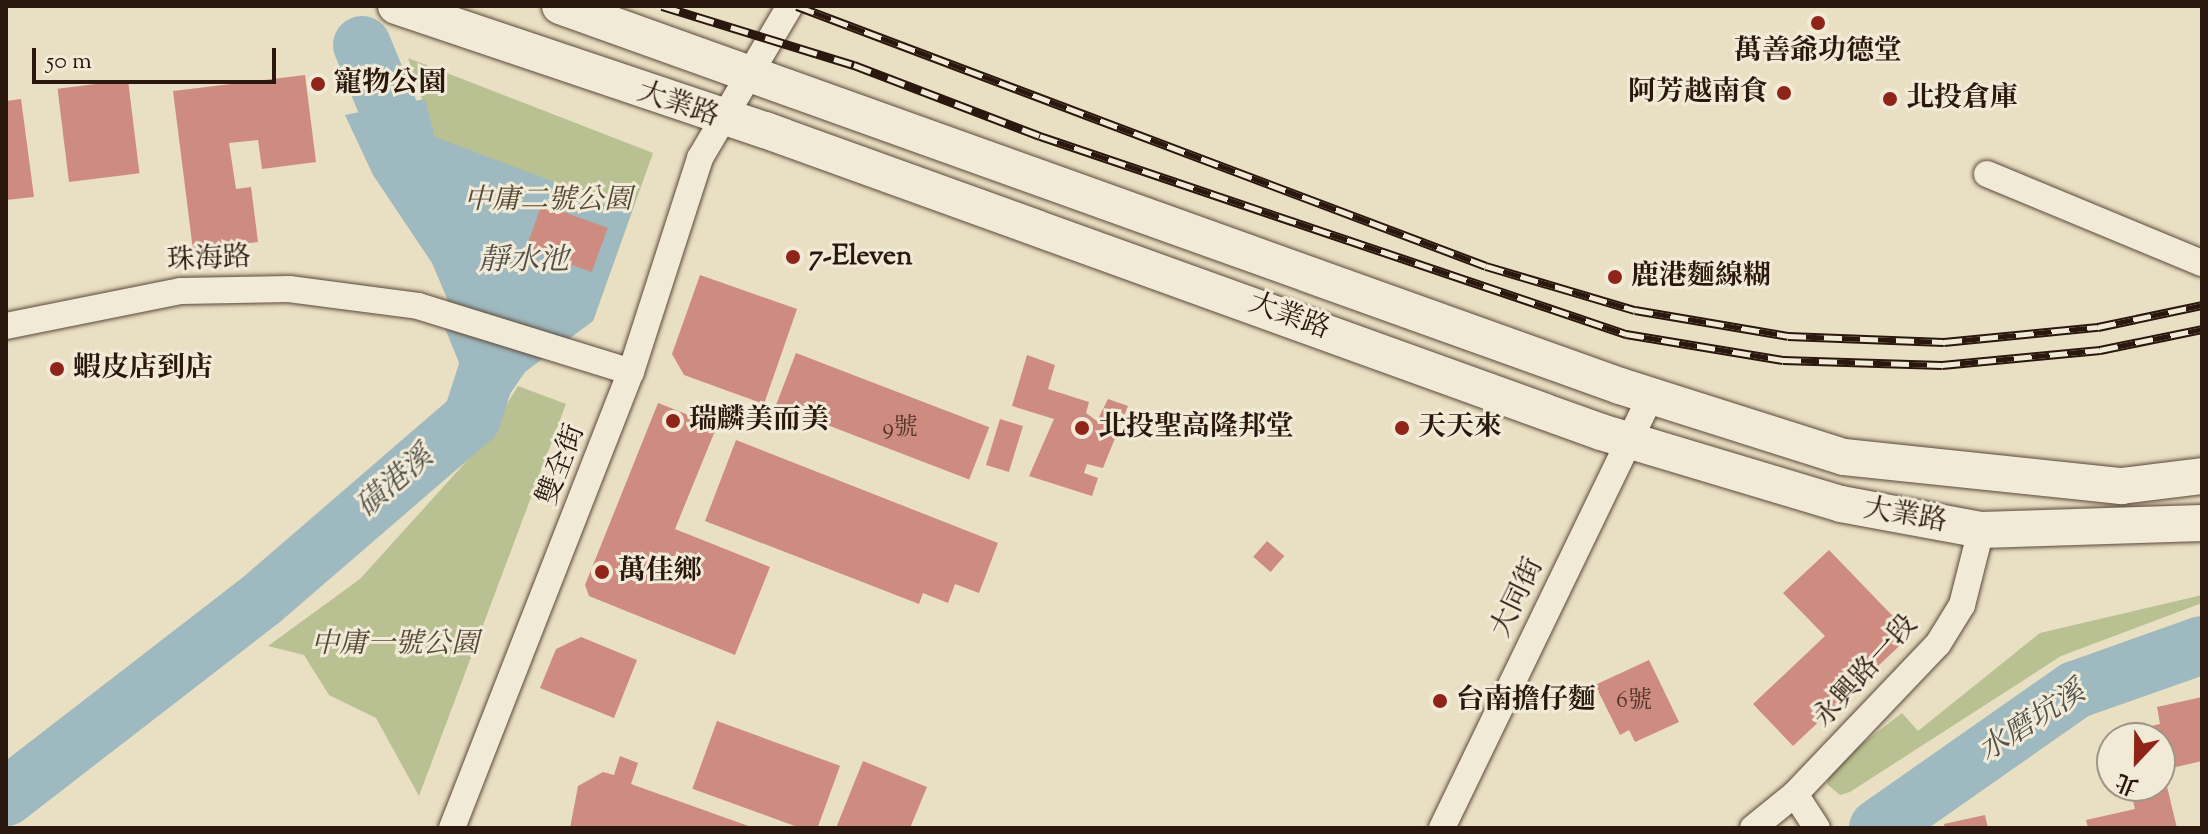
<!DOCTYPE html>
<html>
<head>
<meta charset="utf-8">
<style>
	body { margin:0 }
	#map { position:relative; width:2208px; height:834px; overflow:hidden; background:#e9dfc2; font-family:"Sorts Mill Goudy","Noto Serif TC",serif }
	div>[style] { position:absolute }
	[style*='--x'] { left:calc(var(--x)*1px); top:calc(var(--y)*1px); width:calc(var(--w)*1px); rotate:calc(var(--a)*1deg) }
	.green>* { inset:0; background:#b9c192 }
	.water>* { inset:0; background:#9eb9bf }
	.river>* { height:58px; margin:-29px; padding:0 29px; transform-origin:29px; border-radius:29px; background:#9eb9bf }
	.building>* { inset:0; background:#ce8c81; transform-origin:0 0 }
	.roads { filter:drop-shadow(0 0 2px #5a493a) drop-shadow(0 0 2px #5a493a) }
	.street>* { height:26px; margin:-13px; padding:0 13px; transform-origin:13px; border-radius:13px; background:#f1ead7 }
	.secondary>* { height:36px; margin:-18px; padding:0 18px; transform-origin:18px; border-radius:18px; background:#f1ead7 }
	.rail>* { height:9px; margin-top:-4.5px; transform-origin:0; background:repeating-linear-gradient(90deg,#f1ead7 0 18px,#2a170d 0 36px); box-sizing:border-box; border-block:2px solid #2a170d }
	.dots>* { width:22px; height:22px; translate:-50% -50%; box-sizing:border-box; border:4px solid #f1ead7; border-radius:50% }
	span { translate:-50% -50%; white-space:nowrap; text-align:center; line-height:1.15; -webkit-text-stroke:6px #f1ead7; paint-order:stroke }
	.number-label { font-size:24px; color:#53342a }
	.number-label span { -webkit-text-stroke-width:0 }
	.poi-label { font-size:28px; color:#2a170d; font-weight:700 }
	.left { translate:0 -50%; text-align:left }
	.right { translate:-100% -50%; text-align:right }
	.street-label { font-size:28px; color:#2a170d }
	.park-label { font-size:28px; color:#554a35; font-style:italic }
	.water-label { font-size:30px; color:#53504b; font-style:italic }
	.frame { position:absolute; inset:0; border:8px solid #2a170d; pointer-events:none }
	.north { position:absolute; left:2096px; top:722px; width:80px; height:80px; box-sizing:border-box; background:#f1ead7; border:2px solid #a19686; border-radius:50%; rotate:202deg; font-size:22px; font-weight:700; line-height:32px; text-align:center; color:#2a170d }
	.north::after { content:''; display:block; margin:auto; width:28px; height:36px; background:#8f2418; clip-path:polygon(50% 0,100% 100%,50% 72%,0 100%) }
	.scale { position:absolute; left:32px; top:48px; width:244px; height:36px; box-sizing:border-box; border:4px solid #2a170d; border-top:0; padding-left:10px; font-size:24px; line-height:28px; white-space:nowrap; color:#2a170d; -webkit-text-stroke:6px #f1ead7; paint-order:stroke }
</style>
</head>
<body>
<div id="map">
	<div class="green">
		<i style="clip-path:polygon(408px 58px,653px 153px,593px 321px,435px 137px)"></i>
		<i style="clip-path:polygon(518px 386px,566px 404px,419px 796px,376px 718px,329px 695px,304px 655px,268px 646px,360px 579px,483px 443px)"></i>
		<i style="clip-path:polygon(2202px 595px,2202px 603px,2061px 656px,1850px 792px,1840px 795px,1827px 784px,1831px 768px,1902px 713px,1918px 731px,2040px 633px)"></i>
	</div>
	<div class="water">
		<i style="clip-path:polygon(425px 99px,435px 137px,632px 211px,593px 321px,525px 372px,505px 401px,464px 386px,472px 357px,432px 263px,373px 175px,345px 115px)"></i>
	</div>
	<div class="river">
		<i style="--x:362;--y:45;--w:147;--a:67.6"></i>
		<i style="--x:6;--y:797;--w:322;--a:-37.7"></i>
		<i style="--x:261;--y:600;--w:279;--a:-40.8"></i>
		<i style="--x:472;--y:418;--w:59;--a:-72.2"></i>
		<i style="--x:490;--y:362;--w:45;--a:-112"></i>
		<i style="--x:1878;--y:828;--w:241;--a:-35"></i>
		<i style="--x:2075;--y:690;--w:135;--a:-19.5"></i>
	</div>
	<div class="building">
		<i style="clip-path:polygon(305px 75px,316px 162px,262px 169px,258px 140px,229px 143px,236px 189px,251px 187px,258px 242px,193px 250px,173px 91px)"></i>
		<i style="left:128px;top:80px;width:94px;height:71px;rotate:83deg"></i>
		<i style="clip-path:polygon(21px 99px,34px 197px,6px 200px,6px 101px)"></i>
		<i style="left:542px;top:204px;width:70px;height:47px;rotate:20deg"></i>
		<i style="clip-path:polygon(700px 275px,797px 309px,764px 404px,684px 375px,672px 354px)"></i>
		<i style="left:796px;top:353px;width:207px;height:56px;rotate:21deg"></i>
		<i style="clip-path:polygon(1027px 355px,1055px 365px,1048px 389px,1089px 402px,1086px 413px,1097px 421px,1108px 399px,1128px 406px,1103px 468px,1087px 464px,1084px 473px,1098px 478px,1092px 496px,1029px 476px,1054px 419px,1012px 406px)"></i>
		<i style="clip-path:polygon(658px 403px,717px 426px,675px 529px,770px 567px,735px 655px,589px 596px,585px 585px)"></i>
		<i style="left:1000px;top:419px;width:24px;height:48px;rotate:17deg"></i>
		<i style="clip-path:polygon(736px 440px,998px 543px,979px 593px,955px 584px,948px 603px,923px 593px,919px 604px,705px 521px)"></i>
		<i style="left:1267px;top:541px;width:23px;height:21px;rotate:41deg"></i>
		<i style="clip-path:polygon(1829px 550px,1911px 635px,1793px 746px,1753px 704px,1825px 636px,1783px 593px)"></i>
		<i style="clip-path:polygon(581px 637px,637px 660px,614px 718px,540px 688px,556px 649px)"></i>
		<i style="clip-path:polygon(1649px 660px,1679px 722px,1635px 742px,1629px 730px,1620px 735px,1595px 685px)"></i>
		<i style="clip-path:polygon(2202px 697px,2202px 761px,2163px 770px,2177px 828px,2088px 828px,2086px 820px,2135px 809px,2129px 786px,2160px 786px,2160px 738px,2117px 734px,2160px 724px,2157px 707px)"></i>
		<i style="left:717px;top:721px;width:131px;height:72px;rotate:20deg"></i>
		<i style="clip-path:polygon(620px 756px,638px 763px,631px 784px,754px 828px,570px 828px,578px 786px,603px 772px,614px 775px)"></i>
		<i style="clip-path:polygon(863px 761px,927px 787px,910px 828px,836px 828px)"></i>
		<i style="clip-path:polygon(1985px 815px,1988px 828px,1945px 828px,1944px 824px)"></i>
	</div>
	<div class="roads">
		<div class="street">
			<i style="--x:1987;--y:174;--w:233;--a:22.5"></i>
			<i style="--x:6;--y:326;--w:178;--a:-11.3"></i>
			<i style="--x:181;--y:291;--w:108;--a:-1.1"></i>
			<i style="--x:289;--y:289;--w:130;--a:7.5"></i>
			<i style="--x:418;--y:306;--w:223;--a:17.2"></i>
			<i style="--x:1795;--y:794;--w:40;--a:57.1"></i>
			<i style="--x:452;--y:828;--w:490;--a:-68.6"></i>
			<i style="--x:631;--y:372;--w:225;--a:-72.1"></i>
			<i style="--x:700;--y:158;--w:177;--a:-59.4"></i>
			<i style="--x:1442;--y:828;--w:480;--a:-64.2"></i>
			<i style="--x:1753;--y:828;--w:54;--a:-39"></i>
			<i style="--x:1795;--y:794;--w:207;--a:-46.4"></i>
			<i style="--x:1938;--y:644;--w:46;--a:-58.4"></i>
			<i style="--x:1962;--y:605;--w:77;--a:-75.8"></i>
		</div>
		<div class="secondary">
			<i style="--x:396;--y:6;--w:389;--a:18.6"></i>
			<i style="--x:765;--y:130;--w:889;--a:19.86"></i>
			<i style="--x:1601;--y:432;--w:251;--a:16.7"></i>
			<i style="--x:1841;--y:504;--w:142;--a:10.5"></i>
			<i style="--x:1981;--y:530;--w:221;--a:-1.8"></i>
			<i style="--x:560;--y:6;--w:1126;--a:19.72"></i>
			<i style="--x:1620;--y:386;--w:235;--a:17.6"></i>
			<i style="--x:1844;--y:457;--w:279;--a:6"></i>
			<i style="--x:2121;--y:486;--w:82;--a:-7"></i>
		</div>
	</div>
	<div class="rail">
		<i style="--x:662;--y:6;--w:201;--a:17.1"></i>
		<i style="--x:854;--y:65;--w:199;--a:20.9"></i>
		<i style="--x:1040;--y:136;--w:619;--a:18.67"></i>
		<i style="--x:1626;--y:334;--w:159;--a:9.4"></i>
		<i style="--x:1783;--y:360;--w:159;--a:1.8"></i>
		<i style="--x:1942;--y:365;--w:159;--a:-5.4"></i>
		<i style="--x:2100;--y:350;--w:104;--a:-11.6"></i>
		<i style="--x:797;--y:6;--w:736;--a:20.67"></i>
		<i style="--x:1486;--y:266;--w:155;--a:16.5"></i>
		<i style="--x:1635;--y:310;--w:155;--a:9.6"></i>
		<i style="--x:1788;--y:336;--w:156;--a:2.2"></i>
		<i style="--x:1944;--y:342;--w:155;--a:-5.6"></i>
		<i style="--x:2098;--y:327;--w:106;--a:-11.9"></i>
	</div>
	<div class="dots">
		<i style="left:1818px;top:23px;background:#8f2418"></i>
		<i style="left:318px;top:84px;background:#8f2418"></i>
		<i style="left:1784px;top:93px;background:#8f2418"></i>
		<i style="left:1890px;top:99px;background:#8f2418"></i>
		<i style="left:793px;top:257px;background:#8f2418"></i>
		<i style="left:1615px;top:277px;background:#8f2418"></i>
		<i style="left:57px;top:369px;background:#8f2418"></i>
		<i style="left:673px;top:421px;background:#8f2418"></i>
		<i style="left:1082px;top:428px;background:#8f2418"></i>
		<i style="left:1402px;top:428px;background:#8f2418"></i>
		<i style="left:602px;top:572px;background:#8f2418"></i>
		<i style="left:1440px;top:701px;background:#8f2418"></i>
	</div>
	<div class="number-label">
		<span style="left:900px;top:429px">9號</span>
		<span style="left:1634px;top:702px">6號</span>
	</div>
	<div class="poi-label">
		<span style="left:1818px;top:52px">萬善爺功德堂</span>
		<span class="left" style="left:334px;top:84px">寵物公園</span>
		<span class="right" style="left:1768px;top:93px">阿芳越南食</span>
		<span class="left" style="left:1906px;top:99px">北投倉庫</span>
		<span class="left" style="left:809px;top:257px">7-Eleven</span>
		<span class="left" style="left:1631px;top:277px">鹿港麵線糊</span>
		<span class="left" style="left:73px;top:369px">蝦皮店到店</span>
		<span class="left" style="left:689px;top:421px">瑞麟美而美</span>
		<span class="left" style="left:1098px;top:428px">北投聖高隆邦堂</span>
		<span class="left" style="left:1418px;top:428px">天天來</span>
		<span class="left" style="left:618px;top:572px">萬佳鄉</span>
		<span class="left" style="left:1456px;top:701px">台南擔仔麵</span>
	</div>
	<div class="street-label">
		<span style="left:678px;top:105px;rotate:19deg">大業路</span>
		<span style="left:209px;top:260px;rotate:-3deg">珠海路</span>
		<span style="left:1289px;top:317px;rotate:20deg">大業路</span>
		<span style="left:562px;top:465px;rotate:-69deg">雙全街</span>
		<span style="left:1905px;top:516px;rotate:10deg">大業路</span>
		<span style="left:1518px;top:598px;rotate:-64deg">大同街</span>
		<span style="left:1866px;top:672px;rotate:-48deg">永興路一段</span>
	</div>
	<div class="park-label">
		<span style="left:548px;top:201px">中庸二號公園</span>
		<span style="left:395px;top:645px">中庸一號公園</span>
	</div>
	<div class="water-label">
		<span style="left:524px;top:262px">靜水池</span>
		<span style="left:396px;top:483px;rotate:-41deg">磺港溪</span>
		<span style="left:2033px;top:723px;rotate:-33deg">水磨坑溪</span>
	</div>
	<div class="frame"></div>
	<div class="north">北</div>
	<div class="scale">50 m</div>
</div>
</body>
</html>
